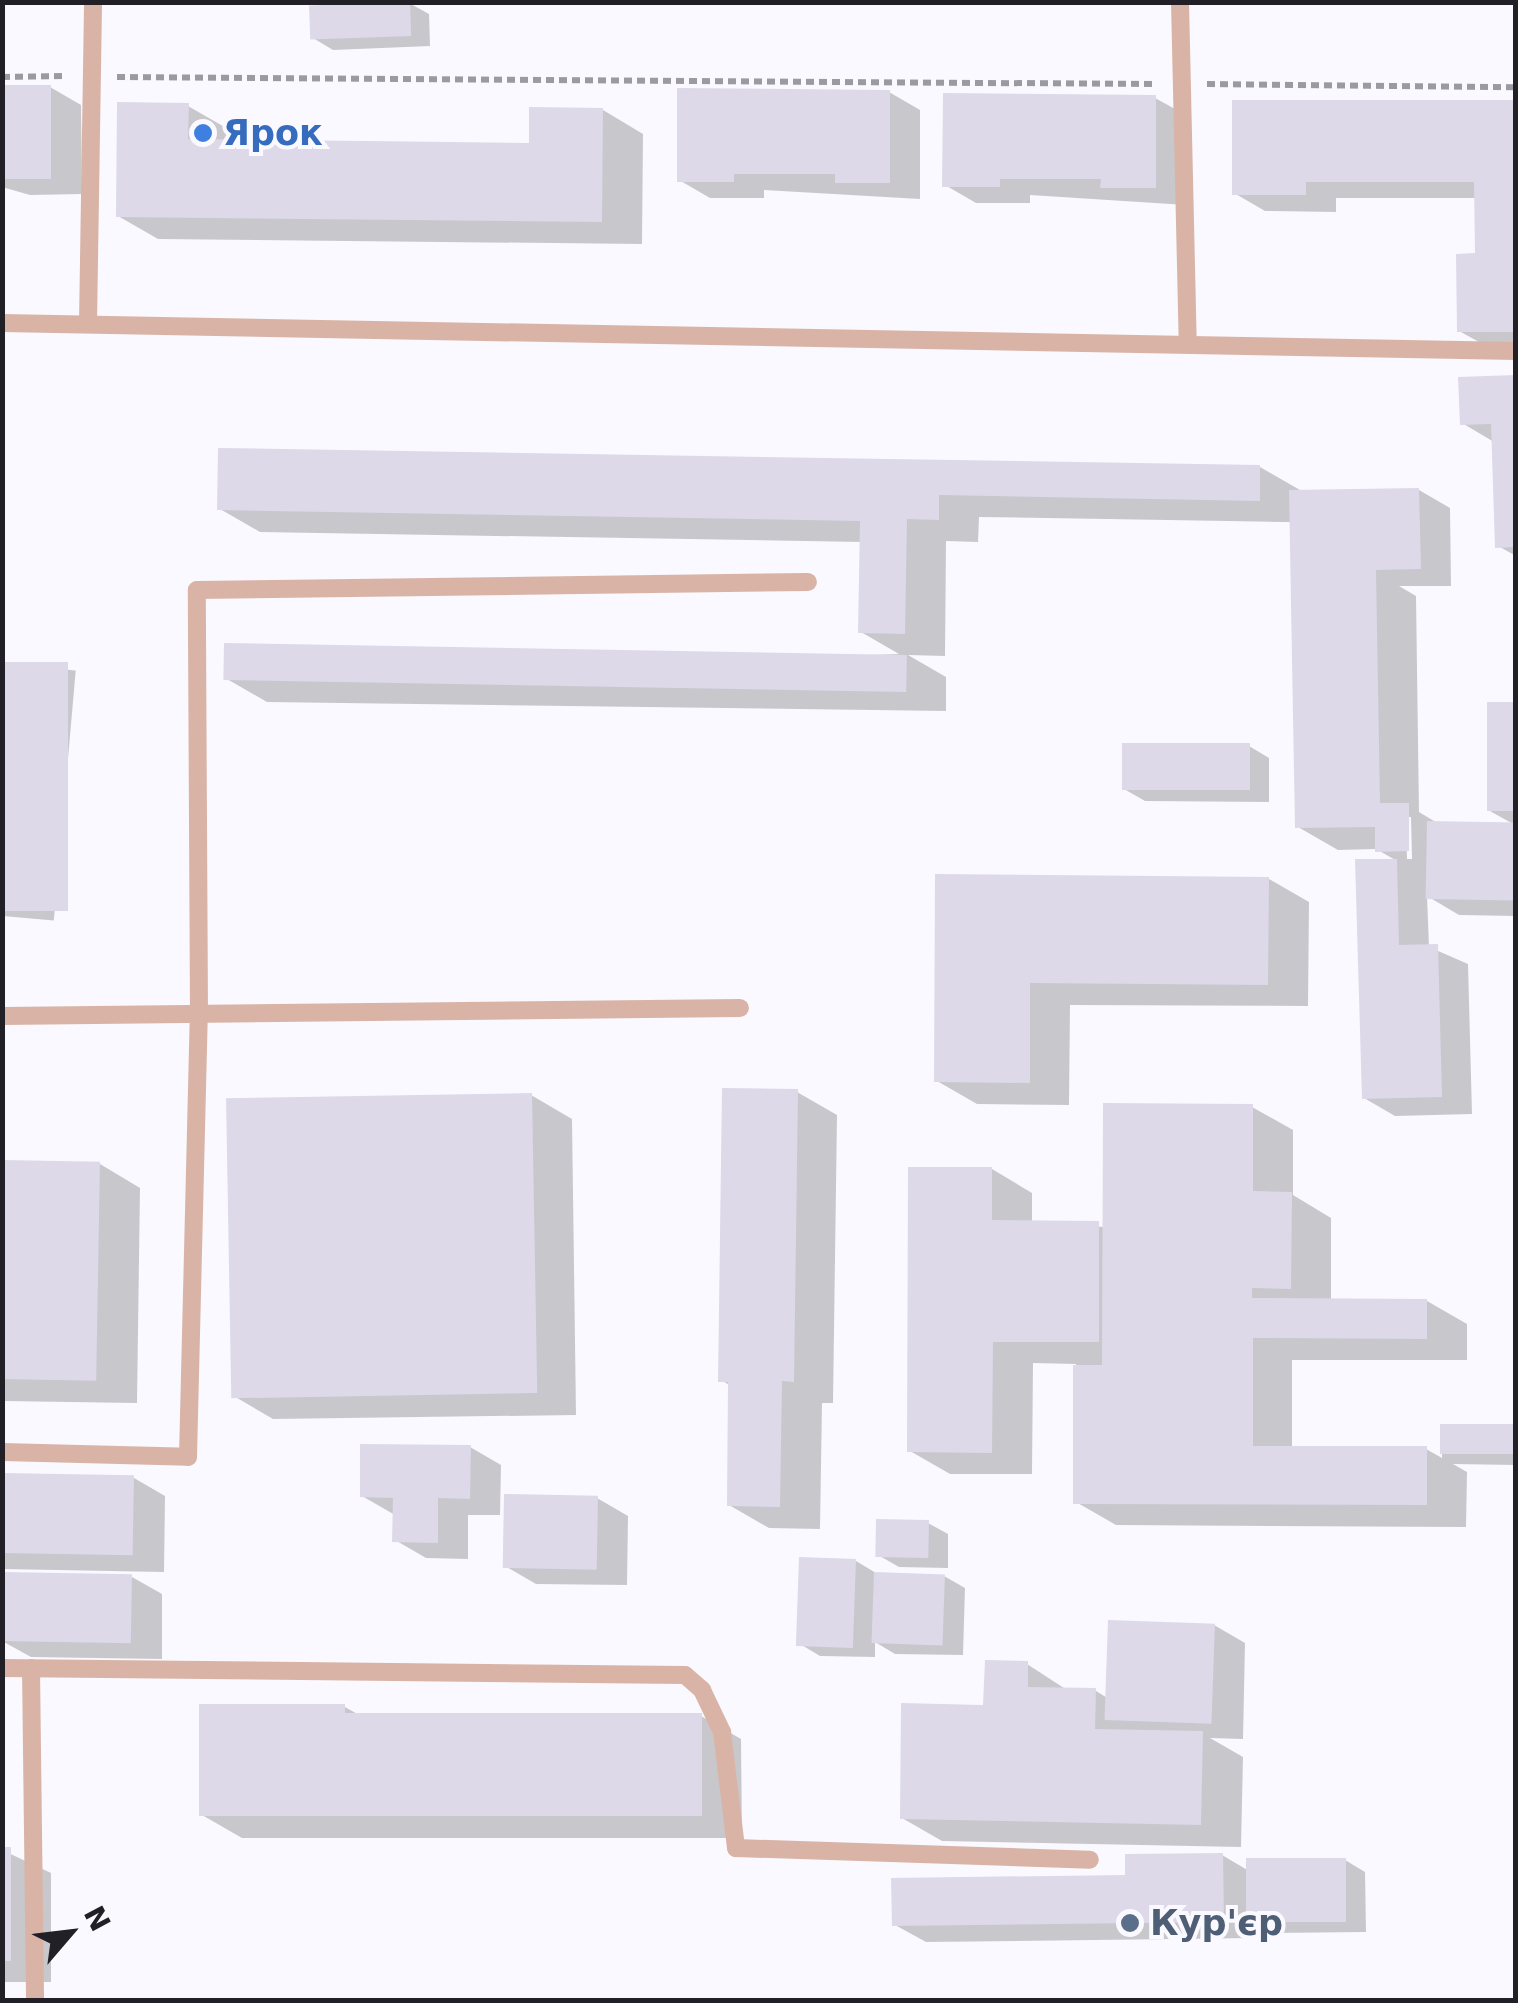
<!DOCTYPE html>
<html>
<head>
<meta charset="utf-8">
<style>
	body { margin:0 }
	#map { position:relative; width:1518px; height:2003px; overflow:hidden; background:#faf9ff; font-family:"DejaVu Sans",sans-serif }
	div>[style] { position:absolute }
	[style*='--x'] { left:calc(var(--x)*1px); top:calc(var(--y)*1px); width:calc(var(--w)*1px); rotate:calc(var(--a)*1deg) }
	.shadow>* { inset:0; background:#0003; transform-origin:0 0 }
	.building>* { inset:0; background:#ddd9e9; transform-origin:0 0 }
	.path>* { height:6px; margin-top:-3px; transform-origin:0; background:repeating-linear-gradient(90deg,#9b9aa0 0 8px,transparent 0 13px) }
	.lane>* { height:18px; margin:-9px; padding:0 9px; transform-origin:9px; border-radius:9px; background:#d9b4a6 }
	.dots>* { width:28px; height:28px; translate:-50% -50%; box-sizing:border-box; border:5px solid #faf9ff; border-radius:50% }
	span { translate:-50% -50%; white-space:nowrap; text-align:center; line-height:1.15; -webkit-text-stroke:8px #faf9ff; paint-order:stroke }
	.shop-label { font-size:35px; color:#366cbe; font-weight:700 }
	.left { translate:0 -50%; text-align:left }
	.service-label { font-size:35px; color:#4e5e75; font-weight:700 }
	.frame { position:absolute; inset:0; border:5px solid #212026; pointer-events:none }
	.north { position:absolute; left:20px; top:1883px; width:100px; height:100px; -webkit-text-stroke:8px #faf9ff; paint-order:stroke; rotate:62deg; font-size:28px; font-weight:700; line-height:40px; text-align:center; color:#212026 }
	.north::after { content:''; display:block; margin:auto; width:35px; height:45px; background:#212026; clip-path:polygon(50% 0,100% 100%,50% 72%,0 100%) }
</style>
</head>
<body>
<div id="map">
	<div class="shadow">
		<i style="clip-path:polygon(409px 3px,429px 14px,430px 46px,333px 50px,313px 38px)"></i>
		<i style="clip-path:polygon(50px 87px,81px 105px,82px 194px,30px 195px,2px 187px,2px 88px)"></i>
		<i style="clip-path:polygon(889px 92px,920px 110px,920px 199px,764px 190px,764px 198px,710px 198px,679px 180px)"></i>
		<i style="clip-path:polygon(1155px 98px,1186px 115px,1186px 205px,1030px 195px,1030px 203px,976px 203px,945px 185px)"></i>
		<i style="clip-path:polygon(1516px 103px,1516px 348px,1490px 348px,1459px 331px,1477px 256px,1477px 198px,1336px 198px,1336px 212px,1265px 211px,1234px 193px)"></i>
		<i style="clip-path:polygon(188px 106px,228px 129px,228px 142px,531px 145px,603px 110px,643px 134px,642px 244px,158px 239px,118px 216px)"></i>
		<i style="clip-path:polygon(1516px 377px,1516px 556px,1498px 546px,1494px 442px,1462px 423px)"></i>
		<i style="clip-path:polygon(evenodd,1260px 467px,1300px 490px,1419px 490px,1450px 508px,1451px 586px,1399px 586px,1416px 596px,1419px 812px,1439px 824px,1515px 825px,1488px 810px,1516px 705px,1516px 916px,1459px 915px,1427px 896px,1429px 947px,1468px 964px,1472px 1114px,1395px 1116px,1364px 1098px,1397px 861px,1376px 849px,1338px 850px,1298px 827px,1292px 522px,979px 517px,978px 542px,946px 541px,945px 656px,908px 655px,946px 677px,946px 711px,267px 702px,227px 679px,899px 654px,861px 632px,862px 542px,260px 532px,220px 509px,1260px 467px,1406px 817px,1411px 817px,1412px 859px,1407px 859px,1406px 817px)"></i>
		<i style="left:2px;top:664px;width:74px;height:251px;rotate:5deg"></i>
		<i style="clip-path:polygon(1249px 746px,1269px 758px,1269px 802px,1145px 801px,1124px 789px)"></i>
		<i style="clip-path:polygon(938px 877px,1269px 879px,1309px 902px,1308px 1006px,1070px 1005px,1069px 1105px,977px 1104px,937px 1081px)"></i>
		<i style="clip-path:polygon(797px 1092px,837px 1115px,833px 1403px,822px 1403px,820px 1529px,769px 1528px,729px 1505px,731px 1386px,721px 1380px)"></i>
		<i style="clip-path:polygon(531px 1095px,572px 1119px,576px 1415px,273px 1419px,232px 1395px)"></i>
		<i style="clip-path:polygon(1252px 1107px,1293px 1130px,1293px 1195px,1331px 1218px,1331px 1301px,1427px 1301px,1467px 1324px,1467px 1360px,1292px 1360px,1292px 1448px,1426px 1449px,1442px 1458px,1442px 1426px,1516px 1426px,1516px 1465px,1453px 1464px,1467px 1472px,1466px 1527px,1116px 1525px,1076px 1502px,1076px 1364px,1033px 1363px,1032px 1474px,950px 1474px,910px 1451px,992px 1169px,1032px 1193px,1032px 1223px,1105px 1227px)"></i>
		<i style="clip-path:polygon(2px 1163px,100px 1164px,140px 1188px,137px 1403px,2px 1401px)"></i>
		<i style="clip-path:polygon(470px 1447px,501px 1465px,500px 1515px,468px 1515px,468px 1559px,426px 1558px,395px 1540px,395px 1515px,362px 1496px)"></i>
		<i style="clip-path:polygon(2px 1476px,134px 1478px,165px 1496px,164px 1572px,2px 1569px)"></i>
		<i style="clip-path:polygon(597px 1498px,628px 1516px,627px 1585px,536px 1584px,505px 1566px)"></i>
		<i style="clip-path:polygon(928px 1523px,948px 1534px,948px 1568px,899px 1567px,878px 1555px)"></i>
		<i style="clip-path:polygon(856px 1561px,876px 1573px,944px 1576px,965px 1588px,963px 1655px,895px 1654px,875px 1642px,875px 1657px,820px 1656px,800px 1644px)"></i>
		<i style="clip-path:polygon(132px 1577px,162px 1594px,162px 1659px,31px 1657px,2px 1641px)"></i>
		<i style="clip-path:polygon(1214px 1625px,1245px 1643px,1243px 1739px,1210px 1738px,1243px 1757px,1241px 1847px,942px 1841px,902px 1818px,1027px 1664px,1067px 1690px,1096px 1691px,1109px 1699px)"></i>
		<i style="clip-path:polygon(345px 1707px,359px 1715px,701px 1716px,741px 1739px,742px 1838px,242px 1838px,202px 1815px)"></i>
		<i style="clip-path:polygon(2px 1850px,51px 1873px,51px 1982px,2px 1982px)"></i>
		<i style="clip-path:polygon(1222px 1855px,1249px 1871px,1345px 1860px,1365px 1872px,1366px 1932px,1270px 1933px,1254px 1923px,1254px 1938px,926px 1942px,895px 1925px)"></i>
	</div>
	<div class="building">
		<i style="left:410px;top:2px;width:34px;height:101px;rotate:88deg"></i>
		<i style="left:2px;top:85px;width:49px;height:94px"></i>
		<i style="clip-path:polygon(677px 88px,890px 90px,890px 183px,835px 183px,835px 174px,734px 174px,734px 182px,677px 182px)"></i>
		<i style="clip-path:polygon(943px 93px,1156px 95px,1156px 188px,1100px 188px,1101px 179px,1000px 179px,1000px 187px,942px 187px)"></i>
		<i style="clip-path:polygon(1232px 100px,1516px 100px,1516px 332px,1457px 332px,1456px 254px,1475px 253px,1474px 182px,1306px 182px,1306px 195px,1232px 195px)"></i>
		<i style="clip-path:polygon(117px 102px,189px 103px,188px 139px,365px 141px,529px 143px,529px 107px,603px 108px,602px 222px,116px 217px)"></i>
		<i style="clip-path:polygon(1516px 375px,1516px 547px,1495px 548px,1491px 424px,1460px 425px,1458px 377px)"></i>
		<i style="clip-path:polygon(218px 448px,1260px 465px,1260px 501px,939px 495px,939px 520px,907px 519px,905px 634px,858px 633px,860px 521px,217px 510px)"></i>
		<i style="clip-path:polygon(1419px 488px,1421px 569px,1376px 570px,1380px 803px,1409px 803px,1409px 851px,1375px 852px,1375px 827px,1295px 828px,1289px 490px)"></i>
		<i style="left:224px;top:643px;width:683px;height:37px;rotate:1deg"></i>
		<i style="left:2px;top:662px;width:66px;height:249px"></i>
		<i style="left:1487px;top:702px;width:29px;height:109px"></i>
		<i style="left:1122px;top:743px;width:128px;height:47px"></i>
		<i style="left:1427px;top:821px;width:89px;height:78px;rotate:1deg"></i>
		<i style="clip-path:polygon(1355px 859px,1397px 859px,1399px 945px,1438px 944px,1442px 1097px,1362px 1099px)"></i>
		<i style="clip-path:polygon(935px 874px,1269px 877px,1268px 985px,1030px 983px,1030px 1083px,934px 1082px)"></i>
		<i style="clip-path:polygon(722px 1088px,798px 1089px,794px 1382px,782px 1381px,780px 1507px,727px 1506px,728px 1382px,718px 1382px)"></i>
		<i style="left:532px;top:1093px;width:300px;height:306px;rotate:89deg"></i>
		<i style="clip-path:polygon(1103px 1103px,1253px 1104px,1253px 1191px,1292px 1192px,1291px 1289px,1252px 1288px,1252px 1298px,1427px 1299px,1427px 1339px,1253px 1338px,1253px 1446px,1427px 1446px,1427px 1505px,1073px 1504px,1073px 1365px,1102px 1365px)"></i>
		<i style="left:2px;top:1160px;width:98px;height:219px;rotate:1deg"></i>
		<i style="clip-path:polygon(908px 1167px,992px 1167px,992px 1220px,1099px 1221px,1099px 1342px,993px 1342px,992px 1453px,907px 1452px)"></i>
		<i style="left:1440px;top:1424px;width:76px;height:30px"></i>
		<i style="clip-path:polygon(360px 1444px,471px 1445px,470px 1499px,438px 1498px,438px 1543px,392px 1542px,393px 1498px,360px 1497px)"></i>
		<i style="left:2px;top:1473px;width:132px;height:80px;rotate:1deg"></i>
		<i style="left:504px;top:1494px;width:94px;height:74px;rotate:1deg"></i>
		<i style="left:876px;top:1519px;width:53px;height:38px;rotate:1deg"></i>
		<i style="left:799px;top:1557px;width:57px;height:89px;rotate:2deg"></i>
		<i style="left:2px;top:1572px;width:130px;height:69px;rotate:1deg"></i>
		<i style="left:874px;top:1572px;width:71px;height:71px;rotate:2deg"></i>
		<i style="left:1108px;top:1620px;width:107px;height:100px;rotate:2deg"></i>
		<i style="clip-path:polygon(985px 1660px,1028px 1661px,1028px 1687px,1096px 1688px,1095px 1729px,1203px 1731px,1201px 1825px,900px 1819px,901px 1703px,983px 1705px)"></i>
		<i style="clip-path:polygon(199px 1704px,345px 1704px,345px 1713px,702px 1713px,702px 1816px,199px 1816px)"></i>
		<i style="left:2px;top:1847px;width:9px;height:114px"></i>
		<i style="clip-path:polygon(1223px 1853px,1224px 1922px,892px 1926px,891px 1878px,1125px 1875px,1125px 1854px)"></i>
		<i style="left:1346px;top:1858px;width:64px;height:100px;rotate:90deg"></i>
	</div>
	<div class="path">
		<i style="--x:2;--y:77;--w:62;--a:-0.9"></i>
		<i style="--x:117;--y:77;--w:1037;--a:0.39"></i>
		<i style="--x:1207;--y:84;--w:309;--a:0.6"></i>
	</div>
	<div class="lane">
		<i style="--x:1180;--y:2;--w:342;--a:88.7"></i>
		<i style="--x:2;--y:323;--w:1514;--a:1.06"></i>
		<i style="--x:88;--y:324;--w:322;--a:-89.1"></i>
		<i style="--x:2;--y:1016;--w:738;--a:-0.62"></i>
		<i style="--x:2;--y:1452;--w:186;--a:1.5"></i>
		<i style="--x:188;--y:1457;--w:443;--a:-88.6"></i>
		<i style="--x:199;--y:1014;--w:424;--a:-90.3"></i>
		<i style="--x:197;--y:590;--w:611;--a:-0.75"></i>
		<i style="--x:2;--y:1668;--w:683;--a:0.59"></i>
		<i style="--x:685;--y:1675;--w:23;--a:41"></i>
		<i style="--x:702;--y:1690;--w:47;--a:64.5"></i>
		<i style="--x:722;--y:1732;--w:117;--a:83.1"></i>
		<i style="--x:736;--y:1848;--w:354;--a:1.9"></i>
		<i style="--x:31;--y:1668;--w:332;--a:89.3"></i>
	</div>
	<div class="dots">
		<i style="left:203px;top:133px;background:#3f7fe0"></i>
		<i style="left:1130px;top:1923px;background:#5c6f8a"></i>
	</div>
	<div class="shop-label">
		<span class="left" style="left:223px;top:133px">Ярок</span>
	</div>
	<div class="service-label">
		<span class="left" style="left:1150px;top:1923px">Кур'єр</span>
	</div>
	<div class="frame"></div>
	<div class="north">N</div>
</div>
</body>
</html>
